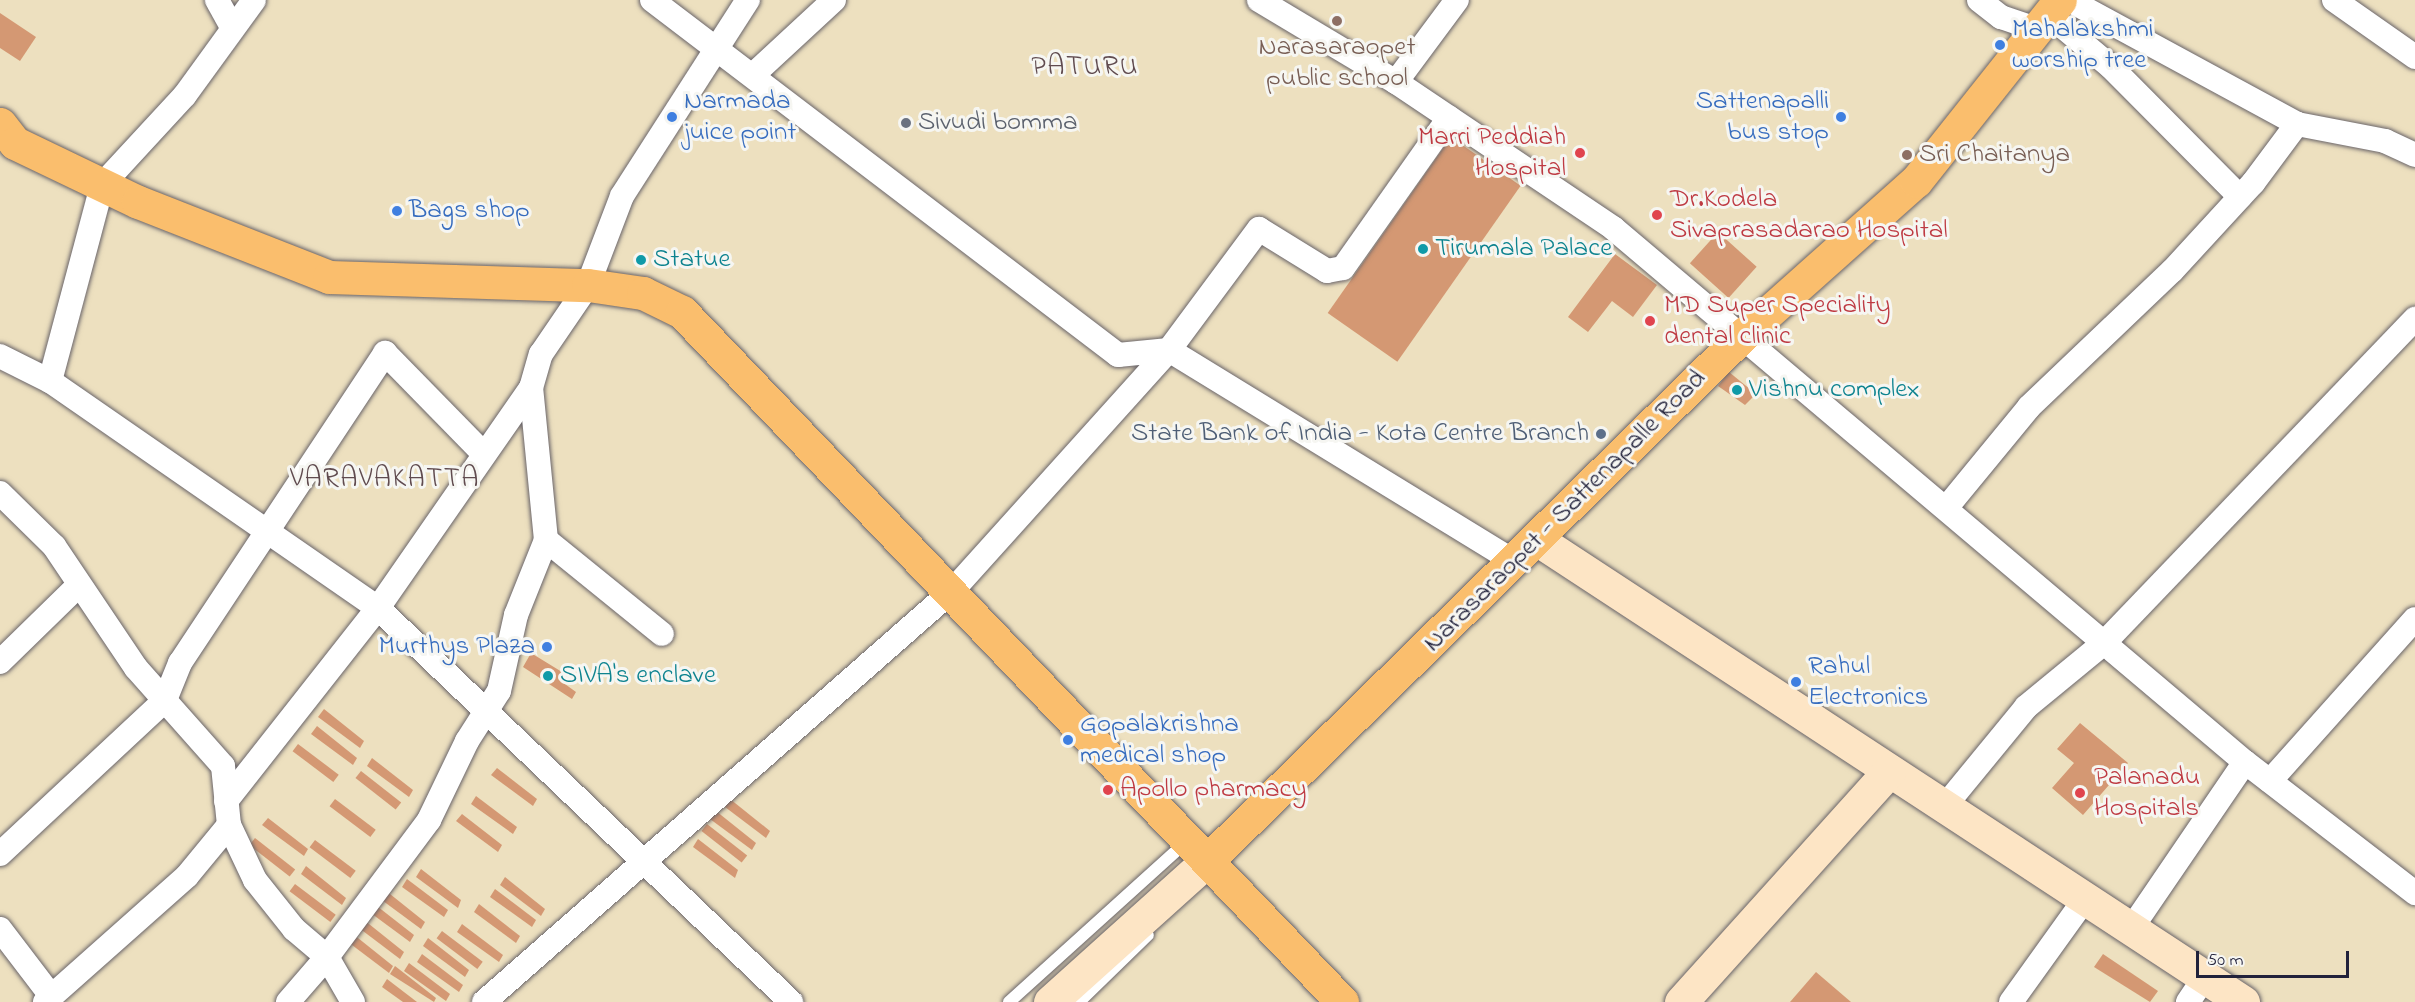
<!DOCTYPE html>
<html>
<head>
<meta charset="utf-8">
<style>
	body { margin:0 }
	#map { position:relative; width:2415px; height:1002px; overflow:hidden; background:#ede0bf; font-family:"Indie Flower",sans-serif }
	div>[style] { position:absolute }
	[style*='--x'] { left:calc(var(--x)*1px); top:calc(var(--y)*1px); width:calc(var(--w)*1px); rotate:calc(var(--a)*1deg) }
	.building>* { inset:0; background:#d49873; transform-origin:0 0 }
	.roads { filter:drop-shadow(0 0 2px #696469) drop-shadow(0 0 2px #696469) }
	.lane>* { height:12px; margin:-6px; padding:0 6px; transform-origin:6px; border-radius:6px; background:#fff }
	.street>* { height:24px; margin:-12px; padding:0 12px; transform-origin:12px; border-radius:12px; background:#fff }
	.secondary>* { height:33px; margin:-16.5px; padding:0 16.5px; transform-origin:16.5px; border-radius:16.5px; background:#fde5c5 }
	.primary>* { height:33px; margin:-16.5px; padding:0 16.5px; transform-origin:16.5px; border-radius:16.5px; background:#fabe6d }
	.highway>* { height:33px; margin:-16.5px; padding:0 16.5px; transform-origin:16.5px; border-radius:16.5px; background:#fabe6d }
	.dots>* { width:16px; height:16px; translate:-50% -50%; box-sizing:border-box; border:3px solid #f6f6f2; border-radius:50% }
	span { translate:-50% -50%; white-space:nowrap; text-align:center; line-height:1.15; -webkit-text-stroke:6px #f6f6f2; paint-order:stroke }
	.shop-label { font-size:27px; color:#366cbe }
	.left { translate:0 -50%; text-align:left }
	.right { translate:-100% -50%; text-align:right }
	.education-label { font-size:27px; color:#785e54 }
	.worship-label { font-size:27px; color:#5b616d }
	.health-label { font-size:27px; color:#be3a42 }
	.culture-label { font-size:27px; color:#0d838f }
	.service-label { font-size:27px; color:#4e5e75 }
	.street-label { font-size:27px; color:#22223b }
	.neighbourhood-label { font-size:28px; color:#604b4f; letter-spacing:1.5px }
	.scale { position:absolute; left:2196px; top:951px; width:153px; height:27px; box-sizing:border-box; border:3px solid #22223b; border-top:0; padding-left:8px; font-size:18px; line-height:21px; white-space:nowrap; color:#22223b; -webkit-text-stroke:4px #f6f6f2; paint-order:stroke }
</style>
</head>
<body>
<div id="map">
	<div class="building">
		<i style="clip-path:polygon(0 13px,36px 37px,20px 61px,0 48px)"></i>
		<i style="left:1451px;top:137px;width:85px;height:215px;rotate:35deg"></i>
		<i style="left:1718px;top:232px;width:52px;height:42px;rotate:42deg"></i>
		<i style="clip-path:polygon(1615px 254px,1657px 285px,1633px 317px,1612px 301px,1588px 332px,1568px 317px)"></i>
		<i style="clip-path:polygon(1729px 372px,1756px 394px,1745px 405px,1718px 386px)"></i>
		<i style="clip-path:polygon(531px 653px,562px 672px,558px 679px,576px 692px,572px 699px,523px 667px)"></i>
		<i style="clip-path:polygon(324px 709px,364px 741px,360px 748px,318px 717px)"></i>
		<i style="clip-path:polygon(2080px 723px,2128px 763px,2083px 815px,2052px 788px,2074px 763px,2057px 749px)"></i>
		<i style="clip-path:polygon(317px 726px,357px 758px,353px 765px,311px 734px)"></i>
		<i style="left:298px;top:744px;width:51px;height:9px;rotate:37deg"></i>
		<i style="clip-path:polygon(372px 758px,413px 790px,409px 797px,367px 766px)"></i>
		<i style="clip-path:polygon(497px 768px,537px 799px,533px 806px,491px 775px)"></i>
		<i style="left:361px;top:771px;width:51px;height:9px;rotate:38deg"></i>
		<i style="clip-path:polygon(476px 796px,517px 827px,513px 834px,471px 804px)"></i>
		<i style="left:335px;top:799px;width:51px;height:9px;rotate:37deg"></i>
		<i style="clip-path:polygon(730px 799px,770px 831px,766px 838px,725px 807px)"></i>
		<i style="clip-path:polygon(716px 811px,756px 843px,752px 850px,710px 819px)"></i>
		<i style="clip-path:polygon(462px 814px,502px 845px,498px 852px,456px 821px)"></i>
		<i style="clip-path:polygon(268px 818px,308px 849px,304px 856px,262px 825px)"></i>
		<i style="left:707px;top:824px;width:51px;height:9px;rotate:38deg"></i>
		<i style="left:255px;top:838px;width:51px;height:9px;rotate:38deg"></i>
		<i style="clip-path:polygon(698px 839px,738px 870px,735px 878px,693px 847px)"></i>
		<i style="left:315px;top:840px;width:51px;height:9px;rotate:37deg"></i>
		<i style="clip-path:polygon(306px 866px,346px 898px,342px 905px,301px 874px)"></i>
		<i style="clip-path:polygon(421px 869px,461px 900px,458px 908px,416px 877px)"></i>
		<i style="clip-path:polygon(505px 877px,545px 909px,541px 916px,500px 885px)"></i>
		<i style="clip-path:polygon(407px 879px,448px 910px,444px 917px,402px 887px)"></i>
		<i style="left:295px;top:884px;width:51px;height:9px;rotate:37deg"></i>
		<i style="clip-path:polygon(495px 889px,536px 920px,532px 927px,490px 897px)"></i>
		<i style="clip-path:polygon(385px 890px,425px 922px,421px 929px,379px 898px)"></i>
		<i style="clip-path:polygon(373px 903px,414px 935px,410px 942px,368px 911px)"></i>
		<i style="clip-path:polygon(479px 904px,520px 936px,516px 943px,474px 912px)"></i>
		<i style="clip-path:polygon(364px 920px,404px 952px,400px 959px,359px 928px)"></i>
		<i style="clip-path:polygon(462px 924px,503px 955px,499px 962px,457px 932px)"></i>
		<i style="left:442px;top:931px;width:51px;height:9px;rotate:37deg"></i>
		<i style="clip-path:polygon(353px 934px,393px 966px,389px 973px,348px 942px)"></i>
		<i style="clip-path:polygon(428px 938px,469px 970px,465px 977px,423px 946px)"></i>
		<i style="clip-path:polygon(422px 954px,463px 985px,459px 992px,417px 962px)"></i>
		<i style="clip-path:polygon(2103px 954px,2158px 991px,2150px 1002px,2094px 967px)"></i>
		<i style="clip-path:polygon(409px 963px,450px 994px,446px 1001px,404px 971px)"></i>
		<i style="clip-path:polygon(395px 966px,436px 998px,434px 1002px,390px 974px)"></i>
		<i style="clip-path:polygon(1816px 972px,1851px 1002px,1790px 1002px)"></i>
		<i style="clip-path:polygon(387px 979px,417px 1002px,403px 1002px,382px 987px)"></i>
	</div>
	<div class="roads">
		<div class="lane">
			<i style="--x:1009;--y:1002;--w:239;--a:-42.1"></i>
			<i style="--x:1079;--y:1002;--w:96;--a:-44.2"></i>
		</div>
		<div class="street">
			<i style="--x:217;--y:0;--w:29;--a:61"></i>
			<i style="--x:652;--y:0;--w:586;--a:37.3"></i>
			<i style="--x:1118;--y:355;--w:51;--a:-5.6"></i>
			<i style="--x:1169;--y:350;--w:151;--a:-53.4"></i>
			<i style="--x:1259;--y:229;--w:80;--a:31.7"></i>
			<i style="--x:1327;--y:271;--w:16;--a:-11"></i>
			<i style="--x:1343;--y:268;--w:184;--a:-54.8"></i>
			<i style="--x:1259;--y:0;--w:160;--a:30.9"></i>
			<i style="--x:1396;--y:82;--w:262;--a:33.9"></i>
			<i style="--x:1613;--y:228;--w:827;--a:40.2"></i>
			<i style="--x:2245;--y:762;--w:215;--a:37.6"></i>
			<i style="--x:1979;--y:0;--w:28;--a:38"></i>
			<i style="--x:2001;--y:17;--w:39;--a:19"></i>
			<i style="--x:2069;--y:0;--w:260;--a:28.5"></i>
			<i style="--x:2297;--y:124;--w:90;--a:10.9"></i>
			<i style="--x:2385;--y:141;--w:33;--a:25"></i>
			<i style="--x:2334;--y:0;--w:99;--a:35.1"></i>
			<i style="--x:2049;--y:15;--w:81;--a:40"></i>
			<i style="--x:2111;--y:67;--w:183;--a:45.2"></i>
			<i style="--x:754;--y:74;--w:109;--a:-42.8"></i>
			<i style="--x:1396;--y:82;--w:102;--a:-53.4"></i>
			<i style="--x:0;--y:356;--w:56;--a:26.6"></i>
			<i style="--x:50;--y:381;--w:399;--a:34.7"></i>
			<i style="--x:378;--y:608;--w:571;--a:43.65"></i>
			<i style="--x:50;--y:381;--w:203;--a:-75.1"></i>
			<i style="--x:102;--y:185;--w:122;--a:-47.3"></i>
			<i style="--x:185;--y:95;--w:117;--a:-54"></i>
			<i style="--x:0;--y:493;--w:76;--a:44.5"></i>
			<i style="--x:54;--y:546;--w:147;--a:56.1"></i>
			<i style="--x:136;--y:668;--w:131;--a:48.4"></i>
			<i style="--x:223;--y:766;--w:59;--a:84.2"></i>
			<i style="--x:229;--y:825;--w:66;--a:129.5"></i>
			<i style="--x:187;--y:876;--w:190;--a:138.4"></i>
			<i style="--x:1947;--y:507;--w:129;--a:-50.6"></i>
			<i style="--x:2029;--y:407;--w:197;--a:-43.6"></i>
			<i style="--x:2172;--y:271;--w:120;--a:-47.4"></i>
			<i style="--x:2253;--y:183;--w:74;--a:-53.3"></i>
			<i style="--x:546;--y:540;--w:149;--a:39"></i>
			<i style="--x:0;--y:662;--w:110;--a:-44.3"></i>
			<i style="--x:2270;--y:781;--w:217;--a:-48.2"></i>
			<i style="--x:226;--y:801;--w:246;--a:-51.8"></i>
			<i style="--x:378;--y:608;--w:268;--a:-55.2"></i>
			<i style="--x:1944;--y:807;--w:129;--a:-50.6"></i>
			<i style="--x:2026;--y:707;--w:102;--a:-39.4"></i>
			<i style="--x:2105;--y:642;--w:448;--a:-46.2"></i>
			<i style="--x:229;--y:825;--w:61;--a:64.7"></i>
			<i style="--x:255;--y:880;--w:63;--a:51.5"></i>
			<i style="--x:294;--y:929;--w:43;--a:40.3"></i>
			<i style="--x:327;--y:957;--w:171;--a:-53.3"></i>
			<i style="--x:429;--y:820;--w:88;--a:-64.3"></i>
			<i style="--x:467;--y:741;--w:59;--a:-57.4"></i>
			<i style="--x:499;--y:691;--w:78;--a:-77.4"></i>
			<i style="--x:516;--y:615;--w:81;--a:-68.2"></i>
			<i style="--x:546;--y:540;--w:153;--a:-95.6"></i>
			<i style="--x:531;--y:388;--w:35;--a:-74"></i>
			<i style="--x:541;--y:354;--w:83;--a:-55.7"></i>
			<i style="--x:588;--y:285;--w:95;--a:-69.1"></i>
			<i style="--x:622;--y:196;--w:233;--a:-57.3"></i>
			<i style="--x:0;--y:854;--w:226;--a:-43"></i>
			<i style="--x:165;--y:700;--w:40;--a:-68"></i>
			<i style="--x:180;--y:663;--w:372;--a:-56.5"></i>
			<i style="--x:385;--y:353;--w:141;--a:45.6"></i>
			<i style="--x:0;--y:929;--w:84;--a:52.7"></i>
			<i style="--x:2131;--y:929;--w:202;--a:-55.7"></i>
			<i style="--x:288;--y:1002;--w:60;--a:-49.1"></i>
			<i style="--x:327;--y:957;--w:52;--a:60"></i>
			<i style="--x:484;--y:1002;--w:624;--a:-41.3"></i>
			<i style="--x:953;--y:590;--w:323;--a:-48"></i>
			<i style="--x:1169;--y:350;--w:406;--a:31.5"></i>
			<i style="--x:2011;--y:1002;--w:127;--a:-54.3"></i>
			<i style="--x:2188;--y:1002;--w:30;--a:-56"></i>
		</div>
		<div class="secondary">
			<i style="--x:1538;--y:540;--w:843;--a:33.24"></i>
			<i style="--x:1050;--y:1002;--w:215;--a:-42"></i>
			<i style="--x:1681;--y:1002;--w:311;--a:-48"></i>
		</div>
		<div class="primary">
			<i style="--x:1210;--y:858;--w:748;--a:-44.46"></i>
			<i style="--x:1744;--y:334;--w:230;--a:-41.7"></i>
			<i style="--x:1916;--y:181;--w:231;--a:-51.5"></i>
		</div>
		<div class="highway">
			<i style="--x:0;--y:124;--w:24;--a:52"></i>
			<i style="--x:15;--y:143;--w:136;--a:25.6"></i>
			<i style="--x:138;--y:202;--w:205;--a:21.4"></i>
			<i style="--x:329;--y:277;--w:259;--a:1.8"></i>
			<i style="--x:588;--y:285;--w:56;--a:8.3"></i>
			<i style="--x:643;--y:293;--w:43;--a:26"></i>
			<i style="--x:682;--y:312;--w:955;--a:46.27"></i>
		</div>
	</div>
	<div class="dots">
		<i style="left:1337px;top:21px;background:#8d6e63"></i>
		<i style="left:2000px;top:45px;background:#3f7fe0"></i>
		<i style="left:672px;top:117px;background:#3f7fe0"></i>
		<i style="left:1841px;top:117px;background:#3f7fe0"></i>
		<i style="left:906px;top:123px;background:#6b7280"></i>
		<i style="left:1580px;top:153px;background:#e0444e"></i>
		<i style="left:1907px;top:155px;background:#8d6e63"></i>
		<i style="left:397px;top:211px;background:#3f7fe0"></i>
		<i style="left:1657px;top:215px;background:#e0444e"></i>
		<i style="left:1423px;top:249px;background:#0f9aa8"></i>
		<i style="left:641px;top:260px;background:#0f9aa8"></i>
		<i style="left:1650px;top:321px;background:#e0444e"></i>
		<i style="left:1737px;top:390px;background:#0f9aa8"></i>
		<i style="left:1601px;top:434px;background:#5c6f8a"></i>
		<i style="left:547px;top:647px;background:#3f7fe0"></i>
		<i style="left:548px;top:676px;background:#0f9aa8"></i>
		<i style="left:1796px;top:682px;background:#3f7fe0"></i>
		<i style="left:1068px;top:740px;background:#3f7fe0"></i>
		<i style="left:1108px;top:790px;background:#e0444e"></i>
		<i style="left:2080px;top:793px;background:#e0444e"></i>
	</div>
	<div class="shop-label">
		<span class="left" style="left:2012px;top:45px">Mahalakshmi<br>worship tree</span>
		<span class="left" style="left:684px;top:117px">Narmada<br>juice point</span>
		<span class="right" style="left:1829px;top:117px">Sattenapalli<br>bus stop</span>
		<span class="left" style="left:409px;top:211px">Bags shop</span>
		<span class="right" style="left:535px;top:647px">Murthys Plaza</span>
		<span class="left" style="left:1808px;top:682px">Rahul<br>Electronics</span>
		<span class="left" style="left:1080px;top:740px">Gopalakrishna<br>medical shop</span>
	</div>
	<div class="education-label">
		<span style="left:1337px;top:63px">Narasaraopet<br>public school</span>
		<span class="left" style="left:1919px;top:155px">Sri Chaitanya</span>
	</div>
	<div class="worship-label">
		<span class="left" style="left:918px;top:123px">Sivudi bomma</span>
	</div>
	<div class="health-label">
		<span class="right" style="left:1566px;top:153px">Marri Peddiah<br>Hospital</span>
		<span class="left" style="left:1670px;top:215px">Dr.Kodela<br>Sivaprasadarao Hospital</span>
		<span class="left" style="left:1664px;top:321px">MD Super Speciality<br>dental clinic</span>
		<span class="left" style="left:2094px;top:793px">Palanadu<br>Hospitals</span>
		<span class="left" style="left:1120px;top:790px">Apollo pharmacy</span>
	</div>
	<div class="culture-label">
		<span class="left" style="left:1435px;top:249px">Tirumala Palace</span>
		<span class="left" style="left:653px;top:260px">Statue</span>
		<span class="left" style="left:1749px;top:390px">Vishnu complex</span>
		<span class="left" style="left:560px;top:676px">SIVA's enclave</span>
	</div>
	<div class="service-label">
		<span class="right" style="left:1589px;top:434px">State Bank of India - Kota Centre Branch</span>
	</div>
	<div class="street-label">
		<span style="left:1565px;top:511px;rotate:-45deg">Narasaraopet - Sattenapalle Road</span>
	</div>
	<div class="neighbourhood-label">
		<span style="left:1085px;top:68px">PATURU</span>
		<span style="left:385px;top:480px">VARAVAKATTA</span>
	</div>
	<div class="scale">50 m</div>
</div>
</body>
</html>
